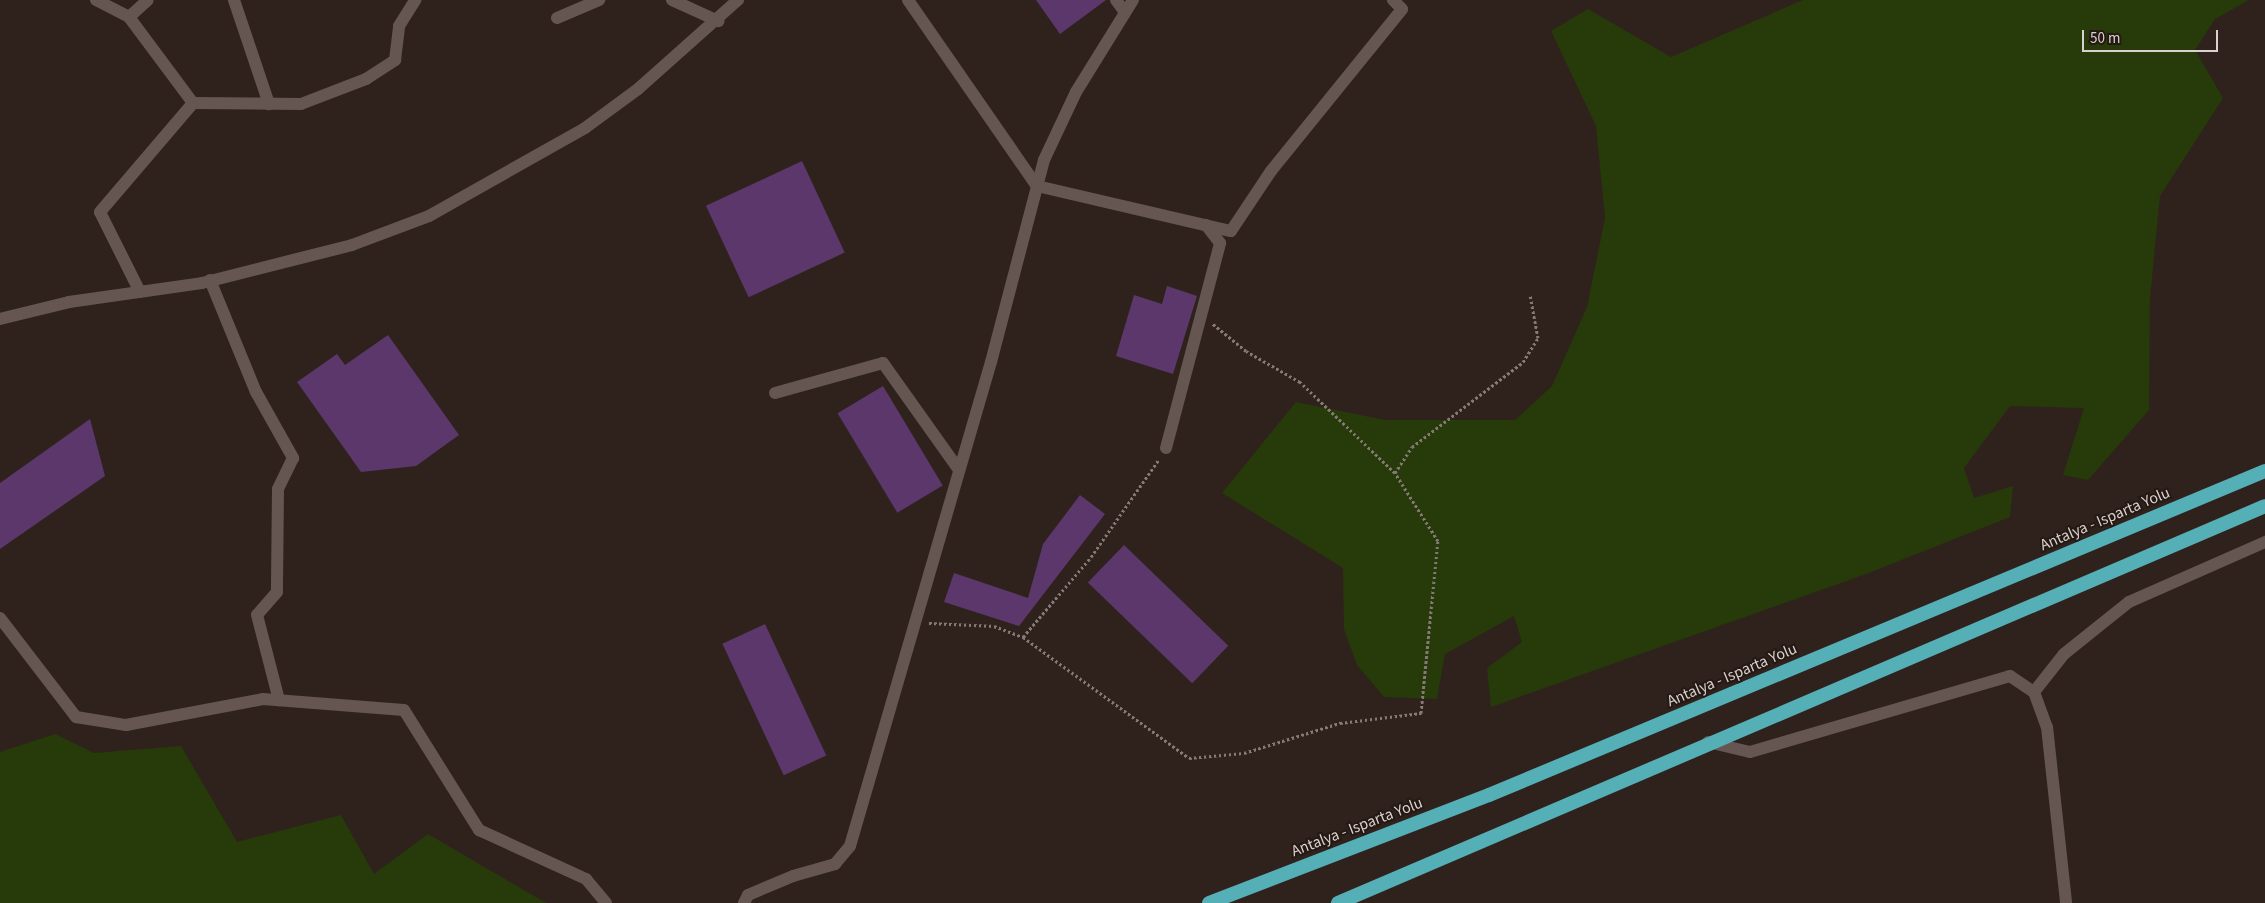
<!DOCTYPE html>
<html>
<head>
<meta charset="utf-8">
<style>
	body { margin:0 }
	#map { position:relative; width:2265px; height:903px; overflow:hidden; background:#2f221d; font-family:"Source Sans 3",sans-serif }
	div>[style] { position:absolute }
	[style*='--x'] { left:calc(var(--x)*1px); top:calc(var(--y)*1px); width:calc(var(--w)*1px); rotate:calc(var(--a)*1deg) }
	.green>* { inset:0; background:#263a0a }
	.building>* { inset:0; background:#5b376b; transform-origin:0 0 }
	.path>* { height:3px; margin-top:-1.5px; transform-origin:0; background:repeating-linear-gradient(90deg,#847975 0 2.5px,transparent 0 5px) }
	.minor>* { height:12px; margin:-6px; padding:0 6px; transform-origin:6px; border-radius:6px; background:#655651 }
	.tertiary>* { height:12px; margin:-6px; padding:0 6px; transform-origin:6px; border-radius:6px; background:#655651 }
	.trunk>* { height:14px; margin:-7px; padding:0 7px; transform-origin:7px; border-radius:7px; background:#54b0b6 }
	span { translate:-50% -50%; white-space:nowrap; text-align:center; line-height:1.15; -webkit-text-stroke:4px #251914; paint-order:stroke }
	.street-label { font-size:16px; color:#dad1ce }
	.scale { position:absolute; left:2082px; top:30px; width:136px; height:22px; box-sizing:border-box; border:2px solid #dad1ce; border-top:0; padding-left:6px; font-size:15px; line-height:18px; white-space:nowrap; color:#dad1ce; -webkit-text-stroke:4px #251914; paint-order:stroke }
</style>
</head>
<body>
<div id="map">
	<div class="green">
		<i style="clip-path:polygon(1803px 0,2249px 0,2215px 19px,2195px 50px,2223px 98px,2160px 196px,2150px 298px,2149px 410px,2088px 480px,2063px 475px,2084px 408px,2010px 406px,1964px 468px,1974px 498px,2013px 486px,2010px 517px,1866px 574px,1491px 707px,1487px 668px,1522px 642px,1514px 616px,1445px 654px,1437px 699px,1384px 697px,1357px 665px,1344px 629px,1343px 568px,1222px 493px,1296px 402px,1385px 420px,1515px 420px,1552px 386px,1587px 307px,1605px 218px,1596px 126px,1551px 31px,1588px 9px,1671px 57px)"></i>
		<i style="clip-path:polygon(55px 734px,94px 753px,181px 746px,237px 842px,341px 815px,374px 874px,428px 834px,546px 903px,0 903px,0 752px)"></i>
	</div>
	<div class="building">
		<i style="clip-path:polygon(1036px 0,1106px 0,1060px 34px)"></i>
		<i style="left:802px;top:161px;width:101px;height:106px;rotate:65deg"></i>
		<i style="clip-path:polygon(1167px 286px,1197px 296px,1173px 374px,1116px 356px,1134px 295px,1162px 304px)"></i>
		<i style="clip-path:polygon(388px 335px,459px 435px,416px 466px,361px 472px,297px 382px,337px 354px,345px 365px)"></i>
		<i style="left:883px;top:386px;width:116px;height:53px;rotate:59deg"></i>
		<i style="clip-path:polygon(90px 419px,105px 476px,0 549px,0 483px)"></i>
		<i style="clip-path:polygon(1080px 495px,1105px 514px,1019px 626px,944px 602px,954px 573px,1028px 598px,1043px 544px)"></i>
		<i style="left:1124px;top:545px;width:145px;height:52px;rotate:44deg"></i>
		<i style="left:765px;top:624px;width:145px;height:47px;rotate:65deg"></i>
	</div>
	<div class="path">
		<i style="--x:1395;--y:473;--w:31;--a:-57"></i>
		<i style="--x:1412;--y:447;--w:140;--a:-37.4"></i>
		<i style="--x:1523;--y:362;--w:28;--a:-58"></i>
		<i style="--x:1538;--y:338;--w:44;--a:-100.5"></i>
		<i style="--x:929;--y:623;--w:65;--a:2.6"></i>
		<i style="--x:994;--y:626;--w:31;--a:21"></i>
		<i style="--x:1023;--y:637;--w:205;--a:36.1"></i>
		<i style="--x:1189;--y:758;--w:55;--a:-5.2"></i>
		<i style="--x:1244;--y:753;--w:101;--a:-17.4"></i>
		<i style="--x:1340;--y:723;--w:82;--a:-7"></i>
		<i style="--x:1421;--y:713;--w:173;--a:-84.4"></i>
		<i style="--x:1438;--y:541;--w:80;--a:-122.3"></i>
		<i style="--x:1395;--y:473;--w:132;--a:-136.2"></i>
		<i style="--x:1300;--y:382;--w:62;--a:-150.1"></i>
		<i style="--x:1246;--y:351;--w:43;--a:-140.7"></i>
		<i style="--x:1023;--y:637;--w:105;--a:-49.6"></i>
		<i style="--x:1091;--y:557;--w:119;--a:-55.2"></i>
	</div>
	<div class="minor">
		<i style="--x:96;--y:0;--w:37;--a:27"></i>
		<i style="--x:234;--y:0;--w:110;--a:71.4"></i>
		<i style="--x:672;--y:0;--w:51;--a:24.5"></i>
		<i style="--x:908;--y:0;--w:226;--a:55.3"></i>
		<i style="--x:1037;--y:186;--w:199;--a:13.1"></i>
		<i style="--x:1231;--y:231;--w:72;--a:-56.3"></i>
		<i style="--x:1271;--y:171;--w:208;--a:-51"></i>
		<i style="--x:1402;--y:9;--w:13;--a:-135"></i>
		<i style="--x:1116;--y:0;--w:14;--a:54"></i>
		<i style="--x:557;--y:18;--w:46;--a:-23.2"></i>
		<i style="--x:193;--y:103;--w:108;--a:0.5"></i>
		<i style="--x:301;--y:104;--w:70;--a:-21"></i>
		<i style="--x:366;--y:79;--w:35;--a:-33"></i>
		<i style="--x:395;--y:60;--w:34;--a:-83"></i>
		<i style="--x:399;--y:26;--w:31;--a:-58"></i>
		<i style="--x:210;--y:280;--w:121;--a:67.7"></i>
		<i style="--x:256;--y:392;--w:76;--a:60.7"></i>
		<i style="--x:293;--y:458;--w:34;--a:116"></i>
		<i style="--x:278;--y:489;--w:103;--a:90.6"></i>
		<i style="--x:277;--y:592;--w:30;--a:131"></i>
		<i style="--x:257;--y:615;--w:88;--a:75.5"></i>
		<i style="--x:140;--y:292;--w:89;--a:-116.6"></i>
		<i style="--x:100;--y:212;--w:143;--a:-49.5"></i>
		<i style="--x:193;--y:103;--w:107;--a:-126.7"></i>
		<i style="--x:129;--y:17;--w:25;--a:-42"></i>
		<i style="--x:0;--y:319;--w:71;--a:-13.8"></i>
		<i style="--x:69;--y:302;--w:134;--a:-8.1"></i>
		<i style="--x:202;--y:283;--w:155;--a:-14.2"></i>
		<i style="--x:352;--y:245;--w:82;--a:-20.6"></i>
		<i style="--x:429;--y:216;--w:179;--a:-29.4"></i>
		<i style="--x:585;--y:128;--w:66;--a:-36.3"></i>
		<i style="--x:638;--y:89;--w:134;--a:-41.7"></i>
		<i style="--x:775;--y:393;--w:112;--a:-15.5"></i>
		<i style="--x:883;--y:363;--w:131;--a:54.6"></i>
		<i style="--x:1166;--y:448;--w:212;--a:-75.2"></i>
		<i style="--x:1220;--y:243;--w:23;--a:-128"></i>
		<i style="--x:0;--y:618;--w:125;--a:52.5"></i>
		<i style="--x:76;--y:717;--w:51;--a:9.1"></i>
		<i style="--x:126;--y:725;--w:139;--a:-10.7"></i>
		<i style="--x:263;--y:699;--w:141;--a:4.5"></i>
		<i style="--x:404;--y:710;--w:142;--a:58"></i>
		<i style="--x:479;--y:830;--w:118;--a:24.6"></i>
		<i style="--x:586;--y:879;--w:31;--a:50"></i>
		<i style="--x:2034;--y:692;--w:48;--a:-51.7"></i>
		<i style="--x:2064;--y:654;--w:83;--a:-38.7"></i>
		<i style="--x:2129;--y:602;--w:149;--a:-23.8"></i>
		<i style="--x:1708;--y:742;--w:43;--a:13.4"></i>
		<i style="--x:1750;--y:752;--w:271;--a:-16.3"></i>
		<i style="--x:2010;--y:676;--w:29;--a:34"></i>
		<i style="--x:2034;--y:692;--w:37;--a:70"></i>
		<i style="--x:2047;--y:727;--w:177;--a:83.8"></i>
	</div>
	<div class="tertiary">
		<i style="--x:744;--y:903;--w:9;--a:-63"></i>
		<i style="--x:748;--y:895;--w:49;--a:-22.9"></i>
		<i style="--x:793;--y:876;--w:44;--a:-15.9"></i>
		<i style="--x:835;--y:864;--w:23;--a:-50"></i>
		<i style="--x:850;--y:846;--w:504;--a:-73.76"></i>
		<i style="--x:991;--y:362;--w:209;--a:-75.3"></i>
		<i style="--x:1044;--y:160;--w:75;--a:-64.8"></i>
		<i style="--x:1076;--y:92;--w:108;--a:-58.2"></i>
	</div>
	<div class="trunk">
		<i style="--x:1209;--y:903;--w:300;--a:-21.1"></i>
		<i style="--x:1489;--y:795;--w:841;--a:-22.66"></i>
		<i style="--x:1338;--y:903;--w:1008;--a:-23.18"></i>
	</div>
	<div class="street-label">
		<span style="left:2105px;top:519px;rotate:-23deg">Antalya - Isparta Yolu</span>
		<span style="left:1732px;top:675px;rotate:-23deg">Antalya - Isparta Yolu</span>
		<span style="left:1357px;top:827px;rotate:-21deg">Antalya - Isparta Yolu</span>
	</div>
	<div class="scale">50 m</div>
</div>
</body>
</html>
